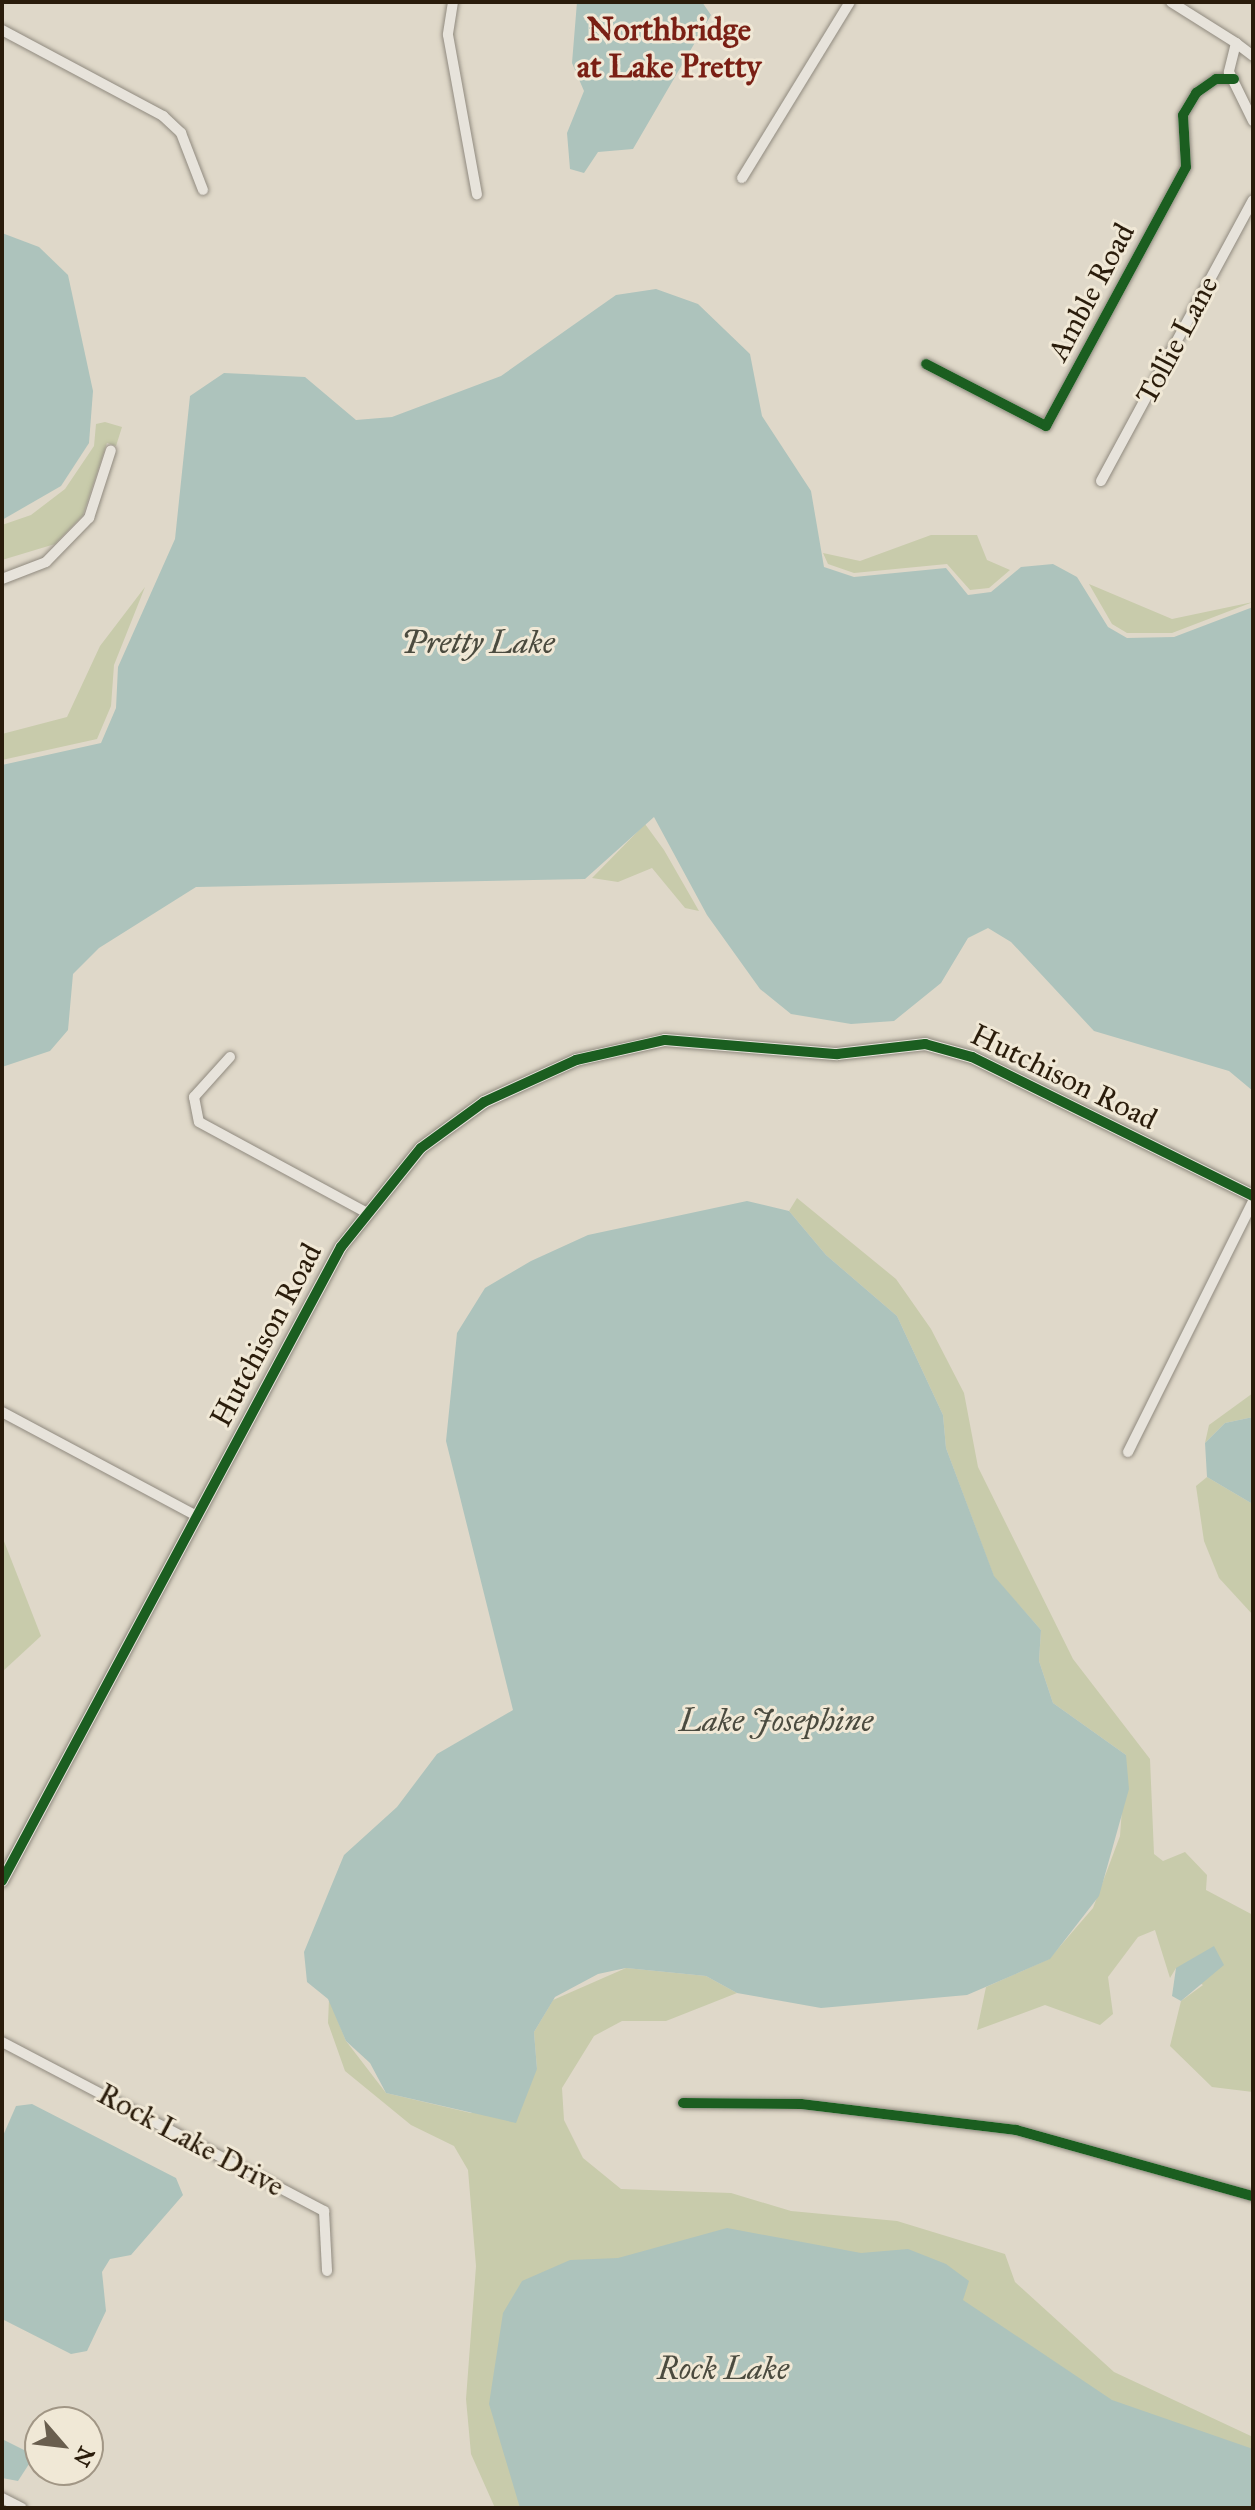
<!DOCTYPE html>
<html>
<head>
<meta charset="utf-8">
<style>
	body { margin:0 }
	#map { position:relative; width:1255px; height:2510px; overflow:hidden; background:#dfd8c9; font-family:"IM FELL Great Primer",serif }
	div>[style] { position:absolute }
	[style*='--x'] { left:calc(var(--x)*1px); top:calc(var(--y)*1px); width:calc(var(--w)*1px); rotate:calc(var(--a)*1deg) }
	.green>* { inset:0; background:#c8cbab }
	.water>* { inset:0; background:#adc3bc }
	.roads { filter:drop-shadow(0 0 2px #908a7f) drop-shadow(0 0 2px #908a7f) }
	.minor>* { height:10px; margin:-5px; padding:0 5px; transform-origin:5px; border-radius:5px; background:#e7e3db }
	.tertiary>* { height:12px; margin:-6px; padding:0 6px; transform-origin:6px; border-radius:6px; background:#e7e3db }
	.cycleway>* { height:10px; margin:-5px; padding:0 5px; transform-origin:5px; border-radius:5px; background:#1b5e20 }
	span { translate:-50% -50%; white-space:nowrap; text-align:center; line-height:1.15; -webkit-text-stroke:6px #f0e8d6; paint-order:stroke }
	.street-label { font-size:30px; color:#2a1c0b }
	.neighbourhood-label { font-size:32px; color:#7a1f14; font-weight:700 }
	.water-label { font-size:32px; color:#4b4b3f; font-style:italic }
	.frame { position:absolute; inset:0; border:4px solid #2a1c0b; pointer-events:none }
	.north { position:absolute; left:24px; top:2406px; width:80px; height:80px; box-sizing:border-box; background:#f0e8d6; border:2px solid #a19685; border-radius:50%; rotate:118deg; font-size:22px; font-weight:700; line-height:32px; text-align:center; color:#2a1c0b }
	.north::after { content:''; display:block; margin:auto; width:28px; height:36px; background:#695e4e; clip-path:polygon(50% 0,100% 100%,50% 72%,0 100%) }
</style>
</head>
<body>
<div id="map">
	<div class="green">
		<i style="clip-path:polygon(105px 422px,122px 427px,116px 446px,107px 443px,83px 515px,55px 544px,2px 560px,2px 525px,31px 515px,65px 489px,94px 446px,96px 424px)"></i>
		<i style="clip-path:polygon(931px 535px,977px 535px,987px 560px,1010px 570px,989px 588px,970px 590px,947px 564px,854px 573px,828px 564px,823px 553px,860px 561px)"></i>
		<i style="clip-path:polygon(1089px 584px,1172px 619px,1253px 602px,1172px 633px,1127px 633px,1112px 624px)"></i>
		<i style="clip-path:polygon(145px 587px,114px 665px,111px 706px,97px 739px,2px 760px,2px 734px,67px 717px,100px 646px)"></i>
		<i style="clip-path:polygon(645px 824px,664px 850px,699px 911px,685px 908px,652px 868px,618px 882px,592px 878px)"></i>
		<i style="clip-path:polygon(797px 1198px,896px 1279px,931px 1329px,964px 1393px,978px 1467px,1073px 1659px,1150px 1759px,1154px 1854px,1163px 1861px,1185px 1852px,1207px 1875px,1206px 1890px,1253px 1915px,1253px 2092px,1212px 2087px,1170px 2046px,1181px 2001px,1203px 1985px,1176px 1968px,1170px 1978px,1155px 1930px,1138px 1937px,1108px 1977px,1113px 2014px,1100px 2025px,1045px 2005px,977px 2030px,986px 1987px,1049px 1959px,1093px 1908px,1120px 1836px,1126px 1755px,1053px 1703px,1039px 1661px,1041px 1630px,994px 1577px,946px 1448px,943px 1415px,897px 1316px,826px 1255px,789px 1211px)"></i>
		<i style="clip-path:polygon(1253px 1393px,1253px 1417px,1225px 1423px,1205px 1443px,1209px 1425px)"></i>
		<i style="clip-path:polygon(1207px 1477px,1251px 1503px,1253px 1615px,1219px 1578px,1204px 1541px,1196px 1486px)"></i>
		<i style="clip-path:polygon(2px 1536px,41px 1636px,2px 1672px)"></i>
		<i style="clip-path:polygon(626px 1968px,706px 1976px,737px 1993px,666px 2021px,622px 2021px,594px 2036px,562px 2088px,564px 2120px,583px 2158px,621px 2189px,731px 2193px,791px 2211px,897px 2221px,1005px 2254px,1015px 2282px,1114px 2372px,1253px 2437px,1253px 2508px,495px 2508px,471px 2454px,466px 2399px,476px 2266px,468px 2170px,454px 2146px,411px 2125px,345px 2071px,328px 2023px,329px 1999px,346px 2041px,386px 2093px,471px 2113px,537px 2069px,534px 2032px,553px 2000px)"></i>
	</div>
	<div class="water">
		<i style="clip-path:polygon(577px 2px,702px 2px,711px 15px,633px 149px,598px 152px,584px 173px,570px 169px,567px 133px,584px 91px,572px 63px)"></i>
		<i style="clip-path:polygon(2px 233px,39px 247px,68px 275px,93px 391px,89px 443px,61px 486px,2px 520px)"></i>
		<i style="clip-path:polygon(656px 289px,698px 304px,750px 354px,762px 416px,811px 491px,824px 567px,854px 577px,946px 568px,968px 595px,991px 592px,1021px 567px,1053px 564px,1077px 577px,1108px 627px,1127px 638px,1174px 637px,1253px 607px,1253px 1091px,1229px 1071px,1094px 1031px,1011px 942px,988px 928px,968px 938px,941px 983px,894px 1021px,851px 1024px,791px 1014px,760px 989px,707px 915px,654px 817px,585px 879px,196px 887px,99px 948px,73px 974px,68px 1030px,50px 1051px,2px 1067px,2px 765px,101px 743px,116px 708px,118px 667px,175px 539px,190px 396px,224px 373px,305px 377px,356px 420px,392px 417px,501px 376px,616px 295px)"></i>
		<i style="clip-path:polygon(747px 1201px,789px 1211px,826px 1255px,897px 1316px,943px 1415px,946px 1448px,994px 1576px,1041px 1630px,1039px 1661px,1053px 1703px,1126px 1755px,1129px 1789px,1099px 1896px,1050px 1959px,967px 1995px,821px 2008px,737px 1993px,706px 1976px,626px 1968px,598px 1974px,555px 1997px,534px 2032px,537px 2069px,516px 2123px,386px 2093px,370px 2063px,346px 2041px,328px 1999px,307px 1982px,304px 1952px,344px 1855px,397px 1807px,437px 1754px,513px 1710px,446px 1441px,457px 1333px,485px 1288px,531px 1261px,588px 1235px)"></i>
		<i style="clip-path:polygon(1253px 1417px,1253px 1515px,1251px 1503px,1207px 1477px,1205px 1443px,1225px 1423px)"></i>
		<i style="clip-path:polygon(1214px 1946px,1224px 1965px,1181px 2001px,1172px 1996px,1176px 1968px)"></i>
		<i style="clip-path:polygon(32px 2104px,176px 2178px,183px 2195px,131px 2255px,110px 2259px,102px 2272px,106px 2311px,87px 2351px,71px 2354px,2px 2319px,2px 2138px,16px 2106px)"></i>
		<i style="clip-path:polygon(727px 2228px,861px 2253px,908px 2249px,946px 2264px,969px 2281px,963px 2300px,1112px 2400px,1253px 2449px,1253px 2508px,520px 2508px,489px 2404px,503px 2313px,522px 2281px,570px 2260px,618px 2258px)"></i>
		<i style="clip-path:polygon(2px 2439px,26px 2451px,29px 2464px,18px 2481px,2px 2478px)"></i>
	</div>
	<div class="roads">
		<div class="minor">
			<i style="--x:453;--y:2;--w:33;--a:99"></i>
			<i style="--x:448;--y:35;--w:162;--a:79.7"></i>
			<i style="--x:1171;--y:2;--w:77;--a:32.2"></i>
			<i style="--x:1236;--y:43;--w:30;--a:104"></i>
			<i style="--x:1229;--y:72;--w:55;--a:63.9"></i>
			<i style="--x:2;--y:30;--w:183;--a:28.1"></i>
			<i style="--x:163;--y:116;--w:25;--a:43"></i>
			<i style="--x:181;--y:133;--w:61;--a:68.9"></i>
			<i style="--x:1236;--y:43;--w:21;--a:37"></i>
			<i style="--x:742;--y:178;--w:206;--a:-58.5"></i>
			<i style="--x:926;--y:364;--w:135;--a:27.3"></i>
			<i style="--x:1046;--y:426;--w:294;--a:-61.6"></i>
			<i style="--x:1186;--y:167;--w:52;--a:-93.3"></i>
			<i style="--x:1183;--y:115;--w:26;--a:-59"></i>
			<i style="--x:1196;--y:93;--w:24;--a:-35"></i>
			<i style="--x:1216;--y:79;--w:18;--a:0"></i>
			<i style="--x:1101;--y:481;--w:319;--a:-61.6"></i>
			<i style="--x:2;--y:579;--w:47;--a:-21.1"></i>
			<i style="--x:46;--y:562;--w:62;--a:-45.7"></i>
			<i style="--x:89;--y:518;--w:71;--a:-72.1"></i>
			<i style="--x:230;--y:1057;--w:54;--a:132"></i>
			<i style="--x:194;--y:1097;--w:25;--a:79"></i>
			<i style="--x:199;--y:1122;--w:191;--a:28.4"></i>
			<i style="--x:2;--y:1412;--w:221;--a:28.1"></i>
			<i style="--x:1128;--y:1452;--w:280;--a:-63.5"></i>
			<i style="--x:2;--y:2042;--w:364;--a:27.7"></i>
			<i style="--x:324;--y:2211;--w:60;--a:87.1"></i>
			<i style="--x:683;--y:2103;--w:118;--a:0.5"></i>
			<i style="--x:801;--y:2104;--w:217;--a:6.9"></i>
			<i style="--x:1016;--y:2130;--w:246;--a:15.6"></i>
			<i style="--x:2;--y:2498;--w:22;--a:27"></i>
		</div>
		<div class="tertiary">
			<i style="--x:2;--y:1881;--w:719;--a:-61.87"></i>
			<i style="--x:341;--y:1247;--w:127;--a:-51.1"></i>
			<i style="--x:421;--y:1148;--w:78;--a:-36.1"></i>
			<i style="--x:484;--y:1102;--w:101;--a:-24.5"></i>
			<i style="--x:576;--y:1060;--w:91;--a:-12.7"></i>
			<i style="--x:665;--y:1040;--w:173;--a:4.7"></i>
			<i style="--x:837;--y:1054;--w:89;--a:-6.5"></i>
			<i style="--x:925;--y:1044;--w:49;--a:15.5"></i>
			<i style="--x:972;--y:1057;--w:313;--a:26.3"></i>
		</div>
	</div>
	<div class="cycleway">
		<i style="--x:926;--y:364;--w:135;--a:27.3"></i>
		<i style="--x:1046;--y:426;--w:294;--a:-61.6"></i>
		<i style="--x:1186;--y:167;--w:52;--a:-93.3"></i>
		<i style="--x:1183;--y:115;--w:26;--a:-59"></i>
		<i style="--x:1196;--y:93;--w:24;--a:-35"></i>
		<i style="--x:1216;--y:79;--w:18;--a:0"></i>
		<i style="--x:2;--y:1881;--w:719;--a:-61.87"></i>
		<i style="--x:341;--y:1247;--w:127;--a:-51.1"></i>
		<i style="--x:421;--y:1148;--w:78;--a:-36.1"></i>
		<i style="--x:484;--y:1102;--w:101;--a:-24.5"></i>
		<i style="--x:576;--y:1060;--w:91;--a:-12.7"></i>
		<i style="--x:665;--y:1040;--w:173;--a:4.7"></i>
		<i style="--x:837;--y:1054;--w:89;--a:-6.5"></i>
		<i style="--x:925;--y:1044;--w:49;--a:15.5"></i>
		<i style="--x:972;--y:1057;--w:313;--a:26.3"></i>
		<i style="--x:683;--y:2103;--w:118;--a:0.5"></i>
		<i style="--x:801;--y:2104;--w:217;--a:6.9"></i>
		<i style="--x:1016;--y:2130;--w:246;--a:15.6"></i>
	</div>
	<div class="street-label">
		<span style="left:1091px;top:292px;rotate:-62deg">Amble Road</span>
		<span style="left:1177px;top:340px;rotate:-62deg">Tollie Lane</span>
		<span style="left:1064px;top:1077px;rotate:26deg">Hutchison Road</span>
		<span style="left:266px;top:1335px;rotate:-62deg">Hutchison Road</span>
		<span style="left:191px;top:2140px;rotate:28deg">Rock Lake Drive</span>
	</div>
	<div class="neighbourhood-label">
		<span style="left:669px;top:49px">Northbridge<br>at Lake Pretty</span>
	</div>
	<div class="water-label">
		<span style="left:478px;top:643px">Pretty Lake</span>
		<span style="left:776px;top:1721px">Lake Josephine</span>
		<span style="left:723px;top:2369px">Rock Lake</span>
	</div>
	<div class="frame"></div>
	<div class="north">N</div>
</div>
</body>
</html>
